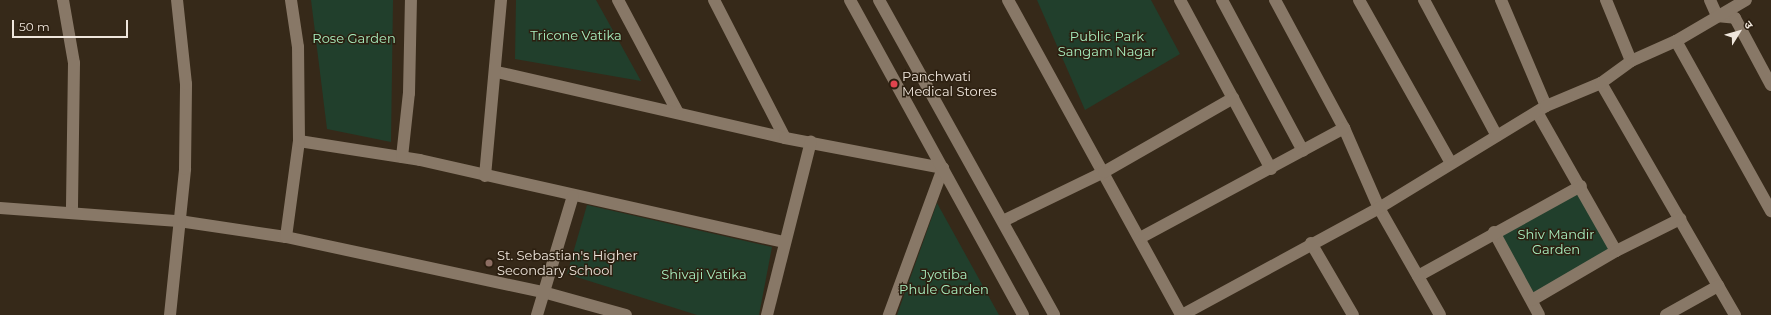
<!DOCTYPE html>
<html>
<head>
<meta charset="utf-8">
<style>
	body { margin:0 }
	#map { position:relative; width:1771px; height:315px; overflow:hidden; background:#362919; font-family:Montserrat,"Noto Sans Devanagari",sans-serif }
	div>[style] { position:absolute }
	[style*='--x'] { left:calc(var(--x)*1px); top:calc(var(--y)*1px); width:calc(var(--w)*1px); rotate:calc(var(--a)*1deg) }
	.green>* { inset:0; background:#213f2c; transform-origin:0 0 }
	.minor>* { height:12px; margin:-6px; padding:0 6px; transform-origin:6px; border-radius:6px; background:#887867 }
	.tertiary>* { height:12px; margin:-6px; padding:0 6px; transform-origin:6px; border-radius:6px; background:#887867 }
	.dots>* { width:11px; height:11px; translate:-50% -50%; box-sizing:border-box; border:2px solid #2c1f10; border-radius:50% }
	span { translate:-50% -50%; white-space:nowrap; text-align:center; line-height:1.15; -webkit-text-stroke:3px #2c1f10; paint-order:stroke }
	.park-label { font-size:13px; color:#a9f0c0 }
	.poi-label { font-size:13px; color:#efe6dc }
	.left { translate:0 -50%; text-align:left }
	.north { position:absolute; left:1719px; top:12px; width:40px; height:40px; -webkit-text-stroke:3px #2c1f10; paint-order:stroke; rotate:53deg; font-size:11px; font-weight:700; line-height:16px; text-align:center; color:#efe6dc }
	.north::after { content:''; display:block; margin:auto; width:14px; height:18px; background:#efe6dc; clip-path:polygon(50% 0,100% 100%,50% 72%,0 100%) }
	.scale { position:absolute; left:12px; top:20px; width:116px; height:18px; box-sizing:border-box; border:2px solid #efe6dc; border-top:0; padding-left:5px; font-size:12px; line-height:14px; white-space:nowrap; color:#efe6dc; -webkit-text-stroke:3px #2c1f10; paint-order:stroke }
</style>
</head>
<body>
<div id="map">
	<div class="green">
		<i style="clip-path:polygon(311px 0,393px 0,391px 142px,327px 129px)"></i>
		<i style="clip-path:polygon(516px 0,596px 0,641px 81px,515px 59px)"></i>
		<i style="clip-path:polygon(1037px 0,1151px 0,1180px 54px,1085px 110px)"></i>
		<i style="left:1577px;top:190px;width:71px;height:88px;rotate:61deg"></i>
		<i style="clip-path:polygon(937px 203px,999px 315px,897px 315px)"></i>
		<i style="clip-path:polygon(587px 205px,772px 247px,759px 315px,697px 315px,567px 274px)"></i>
	</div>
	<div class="minor">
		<i style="--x:63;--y:0;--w:64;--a:80.1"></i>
		<i style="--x:74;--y:63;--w:148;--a:90.8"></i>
		<i style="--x:618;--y:0;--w:128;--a:62"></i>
		<i style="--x:714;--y:0;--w:155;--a:62.8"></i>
		<i style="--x:1008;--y:0;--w:359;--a:61.2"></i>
		<i style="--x:1180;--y:0;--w:192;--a:61.7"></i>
		<i style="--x:1222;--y:0;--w:171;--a:61.8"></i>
		<i style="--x:1275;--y:0;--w:145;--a:61.7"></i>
		<i style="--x:1344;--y:128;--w:87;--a:66.4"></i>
		<i style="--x:1379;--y:208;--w:123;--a:60.3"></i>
		<i style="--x:1359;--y:0;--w:187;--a:60.6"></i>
		<i style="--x:1424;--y:0;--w:154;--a:61.8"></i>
		<i style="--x:1501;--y:0;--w:115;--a:67"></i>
		<i style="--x:1606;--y:0;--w:66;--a:67.7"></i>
		<i style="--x:1710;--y:0;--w:17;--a:66"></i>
		<i style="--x:1717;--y:16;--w:18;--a:6"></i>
		<i style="--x:1735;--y:18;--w:76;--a:61.8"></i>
		<i style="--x:1676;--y:41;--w:195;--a:60.8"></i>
		<i style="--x:497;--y:72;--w:295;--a:12.9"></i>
		<i style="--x:785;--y:138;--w:161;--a:10.8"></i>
		<i style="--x:943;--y:168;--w:157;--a:110.2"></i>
		<i style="--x:1601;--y:83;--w:268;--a:60"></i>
		<i style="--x:1537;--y:112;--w:160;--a:60.4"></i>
		<i style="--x:299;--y:141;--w:122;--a:8.9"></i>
		<i style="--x:420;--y:160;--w:373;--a:12.7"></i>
		<i style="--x:402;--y:157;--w:64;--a:-83.8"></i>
		<i style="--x:409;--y:93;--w:93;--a:-88.8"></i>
		<i style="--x:485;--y:176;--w:177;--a:-84.8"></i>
		<i style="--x:0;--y:208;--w:179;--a:4.2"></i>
		<i style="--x:179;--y:221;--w:108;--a:8.5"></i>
		<i style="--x:286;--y:237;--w:263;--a:12.1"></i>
		<i style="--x:543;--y:292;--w:86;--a:15.5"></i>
		<i style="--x:1003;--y:221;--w:112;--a:-25.9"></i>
		<i style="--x:1104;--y:172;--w:149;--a:-29.8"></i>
		<i style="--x:1494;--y:232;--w:94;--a:61.5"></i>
		<i style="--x:286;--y:237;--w:97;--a:-82.3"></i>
		<i style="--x:299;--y:141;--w:94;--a:-90.6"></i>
		<i style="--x:298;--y:47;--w:48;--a:-98.5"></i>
		<i style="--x:1140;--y:238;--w:232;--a:-28.3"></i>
		<i style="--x:1311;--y:243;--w:83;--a:59.7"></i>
		<i style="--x:1418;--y:276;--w:186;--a:-28.9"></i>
		<i style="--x:1532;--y:300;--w:97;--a:-30.3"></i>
		<i style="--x:1616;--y:251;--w:72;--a:-26.6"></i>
		<i style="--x:537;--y:315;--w:124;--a:-73.2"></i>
		<i style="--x:767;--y:315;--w:179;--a:-75.8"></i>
		<i style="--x:1182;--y:315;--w:224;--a:-28.5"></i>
		<i style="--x:1379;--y:208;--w:196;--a:-31.4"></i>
		<i style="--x:1546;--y:106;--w:60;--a:-22.7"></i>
		<i style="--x:1601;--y:83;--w:37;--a:-36"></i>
		<i style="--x:1631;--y:61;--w:49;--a:-24"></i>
		<i style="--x:1676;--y:41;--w:81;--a:-30.4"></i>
		<i style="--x:1666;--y:315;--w:60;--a:-29.1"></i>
	</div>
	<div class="tertiary">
		<i style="--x:850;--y:0;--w:359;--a:61.2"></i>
		<i style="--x:879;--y:0;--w:360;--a:60.9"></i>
		<i style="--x:170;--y:315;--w:147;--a:-84.1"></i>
		<i style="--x:185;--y:169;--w:85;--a:-89.3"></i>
		<i style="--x:186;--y:84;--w:84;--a:-96.1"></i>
	</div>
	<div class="dots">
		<i style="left:894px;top:84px;background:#e0444e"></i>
		<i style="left:489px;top:263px;background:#8d6e63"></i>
	</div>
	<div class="park-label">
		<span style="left:576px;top:35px">Tricone Vatika</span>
		<span style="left:1107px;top:44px">Public Park<br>Sangam Nagar</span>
		<span style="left:354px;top:38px">Rose Garden</span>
		<span style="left:1556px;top:242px">Shiv Mandir<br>Garden</span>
		<span style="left:704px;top:274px">Shivaji Vatika</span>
		<span style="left:944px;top:282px">Jyotiba<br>Phule Garden</span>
	</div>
	<div class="poi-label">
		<span class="left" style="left:902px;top:84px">Panchwati<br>Medical Stores</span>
		<span class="left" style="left:497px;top:263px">St. Sebastian's Higher<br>Secondary School</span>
	</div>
	<div class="north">उ</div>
	<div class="scale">50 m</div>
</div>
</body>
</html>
